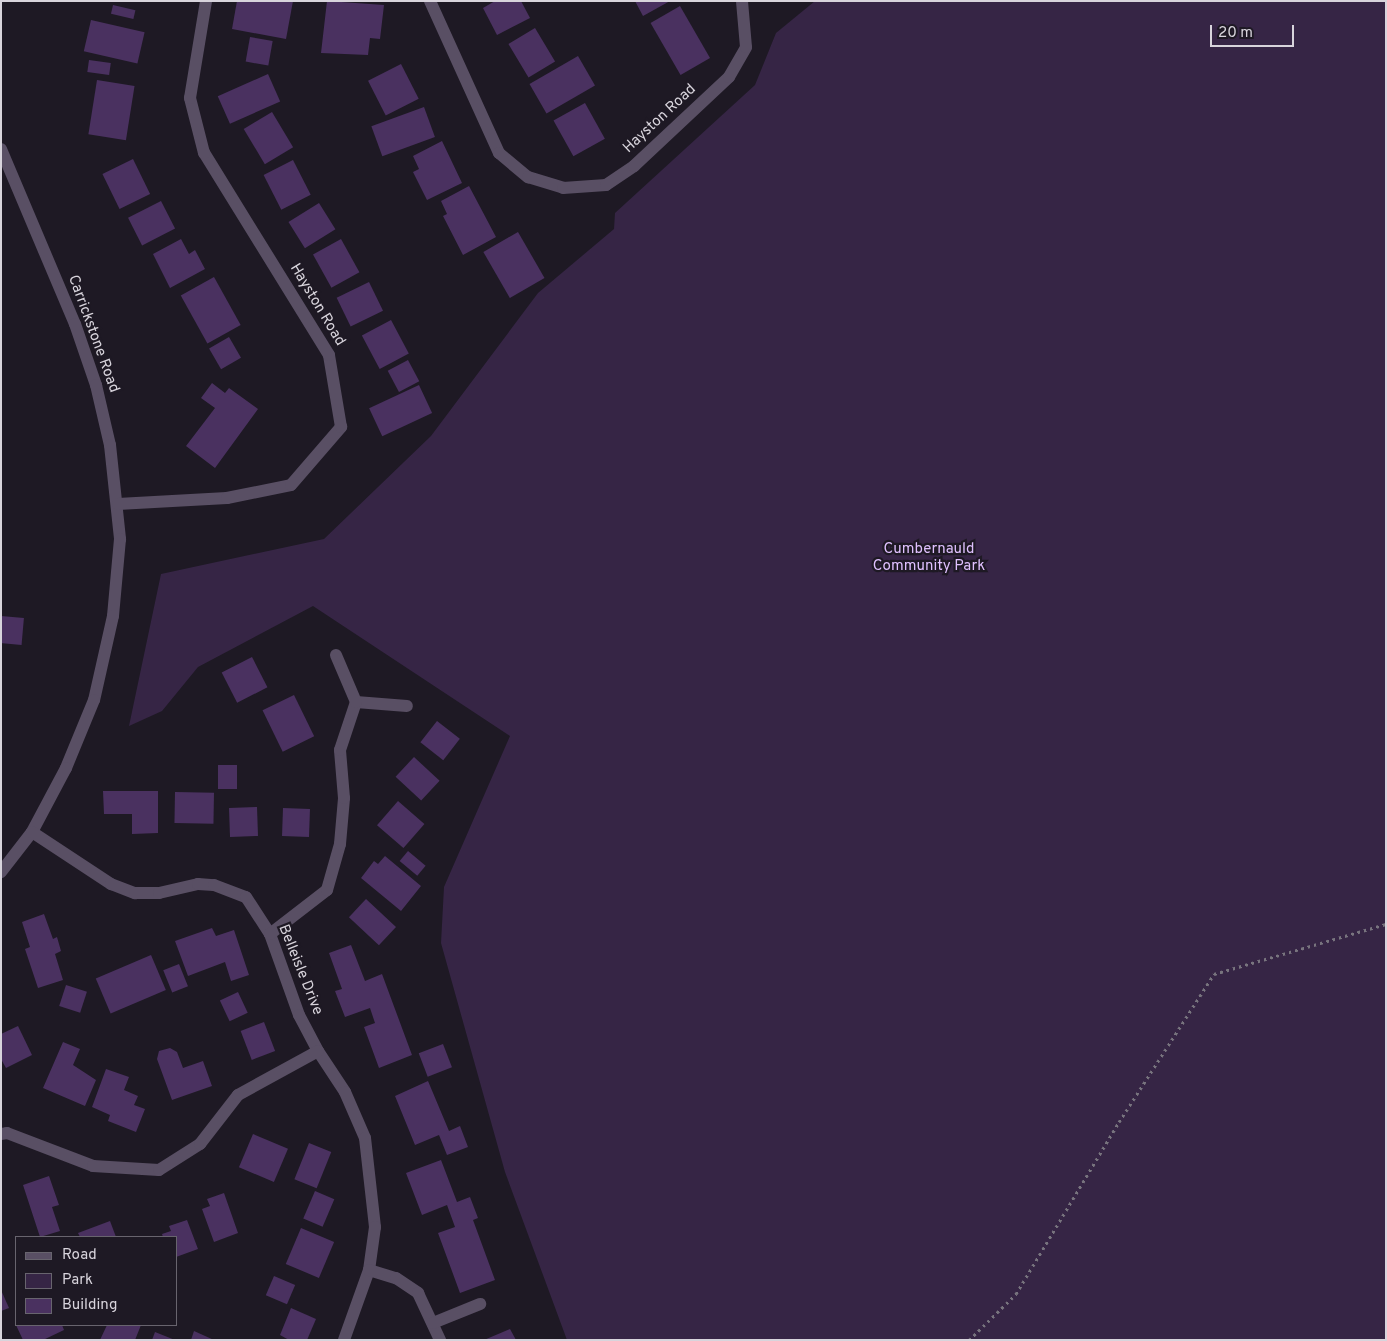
<!DOCTYPE html>
<html>
<head>
<meta charset="utf-8">
<style>
	body { margin:0 }
	#map { position:relative; width:1387px; height:1341px; overflow:hidden; background:#1e1924; font-family:Overpass,sans-serif }
	div>[style] { position:absolute }
	[style*='--x'] { left:calc(var(--x)*1px); top:calc(var(--y)*1px); width:calc(var(--w)*1px); rotate:calc(var(--a)*1deg) }
	.green>* { inset:0; background:#362545 }
	.building>* { inset:0; background:#4a3160; transform-origin:0 0 }
	.path>* { height:3px; margin-top:-1.5px; transform-origin:0; background:repeating-linear-gradient(90deg,#78747e 0 2.5px,transparent 0 6.5px) }
	.minor>* { height:12px; margin:-6px; padding:0 6px; transform-origin:6px; border-radius:6px; background:#594f64 }
	span { translate:-50% -50%; white-space:nowrap; text-align:center; line-height:1.15; -webkit-text-stroke:4.5px #1e1924; paint-order:stroke }
	.street-label { font-size:15px; color:#d8d4dc }
	.park-label { font-size:15px; color:#dfc0fe }
	.frame { position:absolute; inset:0; border:2px solid #d8d4dc; pointer-events:none }
	.legend { position:absolute; left:15px; top:1236px; width:162px; height:90px; box-sizing:border-box; background:#1e1924; border:1px solid #68646e; margin:0; padding:6px 9px; list-style:none; font-size:15px; color:#d8d4dc }
	.legend li { display:flex; align-items:center; gap:10px; height:25px }
	.legend b { width:25px; border:1px solid #68646e }
	.scale { position:absolute; left:1210px; top:25px; width:84px; height:22px; box-sizing:border-box; border:2px solid #d8d4dc; border-top:0; padding-left:6px; font-size:15px; line-height:18px; white-space:nowrap; color:#d8d4dc; -webkit-text-stroke:4px #1e1924; paint-order:stroke }
</style>
</head>
<body>
<div id="map">
	<div class="green">
		<i style="clip-path:polygon(815px 1px,1386px 1px,1386px 1340px,567px 1340px,505px 1172px,441px 943px,444px 887px,510px 736px,313px 606px,198px 667px,162px 711px,129px 726px,161px 574px,324px 539px,431px 436px,538px 293px,614px 229px,615px 213px,755px 85px,776px 33px)"></i>
	</div>
	<div class="building">
		<i style="clip-path:polygon(237px 1px,293px 1px,286px 39px,232px 29px)"></i>
		<i style="clip-path:polygon(327px 1px,384px 5px,380px 39px,370px 38px,368px 55px,321px 53px)"></i>
		<i style="clip-path:polygon(495px 1px,521px 1px,530px 18px,497px 35px,483px 8px)"></i>
		<i style="clip-path:polygon(635px 1px,670px 1px,643px 16px)"></i>
		<i style="left:113px;top:5px;width:23px;height:9px;rotate:13deg"></i>
		<i style="left:680px;top:6px;width:60px;height:34px;rotate:60deg"></i>
		<i style="left:91px;top:20px;width:55px;height:32px;rotate:13deg"></i>
		<i style="left:535px;top:28px;width:39px;height:31px;rotate:59deg"></i>
		<i style="left:250px;top:37px;width:23px;height:25px;rotate:10deg"></i>
		<i style="left:578px;top:56px;width:34px;height:56px;rotate:60deg"></i>
		<i style="left:89px;top:60px;width:22px;height:12px;rotate:8deg"></i>
		<i style="left:401px;top:64px;width:39px;height:37px;rotate:63deg"></i>
		<i style="left:268px;top:74px;width:30px;height:55px;rotate:66deg"></i>
		<i style="left:97px;top:80px;width:38px;height:55px;rotate:9deg"></i>
		<i style="left:585px;top:103px;width:41px;height:36px;rotate:61deg"></i>
		<i style="left:424px;top:107px;width:32px;height:56px;rotate:70deg"></i>
		<i style="left:272px;top:112px;width:41px;height:33px;rotate:59deg"></i>
		<i style="clip-path:polygon(442px 141px,462px 183px,427px 200px,413px 172px,419px 169px,413px 156px)"></i>
		<i style="left:133px;top:159px;width:39px;height:34px;rotate:64deg"></i>
		<i style="left:293px;top:160px;width:39px;height:33px;rotate:63deg"></i>
		<i style="clip-path:polygon(469px 186px,496px 237px,463px 255px,443px 216px,447px 214px,441px 201px)"></i>
		<i style="left:161px;top:201px;width:31px;height:37px;rotate:63deg"></i>
		<i style="left:319px;top:203px;width:31px;height:36px;rotate:58deg"></i>
		<i style="left:518px;top:232px;width:53px;height:40px;rotate:60deg"></i>
		<i style="clip-path:polygon(181px 239px,189px 254px,195px 250px,205px 269px,170px 288px,153px 254px)"></i>
		<i style="left:341px;top:239px;width:38px;height:32px;rotate:61deg"></i>
		<i style="left:214px;top:277px;width:55px;height:38px;rotate:61deg"></i>
		<i style="left:369px;top:282px;width:32px;height:36px;rotate:64deg"></i>
		<i style="left:391px;top:320px;width:38px;height:33px;rotate:62deg"></i>
		<i style="left:229px;top:337px;width:24px;height:23px;rotate:60deg"></i>
		<i style="left:408px;top:360px;width:24px;height:23px;rotate:62deg"></i>
		<i style="clip-path:polygon(212px 383px,225px 393px,229px 388px,258px 409px,215px 468px,186px 446px,215px 408px,201px 398px)"></i>
		<i style="left:419px;top:385px;width:31px;height:55px;rotate:65deg"></i>
		<i style="left:1px;top:616px;width:23px;height:27px;rotate:5deg"></i>
		<i style="left:252px;top:657px;width:34px;height:34px;rotate:63deg"></i>
		<i style="left:294px;top:695px;width:46px;height:35px;rotate:64deg"></i>
		<i style="left:437px;top:721px;width:29px;height:27px;rotate:38deg"></i>
		<i style="left:414px;top:757px;width:35px;height:27px;rotate:43deg"></i>
		<i style="left:218px;top:765px;width:19px;height:24px"></i>
		<i style="clip-path:polygon(103px 791px,158px 791px,158px 833px,132px 834px,132px 814px,104px 814px)"></i>
		<i style="left:175px;top:792px;width:39px;height:31px;rotate:1deg"></i>
		<i style="left:398px;top:801px;width:35px;height:32px;rotate:41deg"></i>
		<i style="left:257px;top:807px;width:29px;height:28px;rotate:88deg"></i>
		<i style="left:283px;top:808px;width:27px;height:28px;rotate:2deg"></i>
		<i style="left:408px;top:851px;width:23px;height:13px;rotate:40deg"></i>
		<i style="clip-path:polygon(385px 856px,421px 886px,401px 911px,361px 878px,374px 861px,378px 864px)"></i>
		<i style="left:366px;top:899px;width:41px;height:25px;rotate:43deg"></i>
		<i style="clip-path:polygon(44px 914px,53px 939px,57px 937px,61px 951px,55px 954px,63px 980px,38px 988px,25px 949px,30px 947px,22px 922px)"></i>
		<i style="clip-path:polygon(212px 928px,216px 936px,234px 930px,249px 975px,231px 981px,225px 962px,188px 976px,175px 941px)"></i>
		<i style="clip-path:polygon(351px 945px,365px 981px,382px 974px,412px 1055px,379px 1068px,364px 1027px,375px 1023px,370px 1008px,345px 1017px,335px 991px,342px 989px,329px 953px)"></i>
		<i style="left:151px;top:955px;width:38px;height:60px;rotate:67deg"></i>
		<i style="left:179px;top:964px;width:24px;height:17px;rotate:68deg"></i>
		<i style="left:66px;top:985px;width:22px;height:22px;rotate:18deg"></i>
		<i style="left:238px;top:992px;width:23px;height:20px;rotate:65deg"></i>
		<i style="left:264px;top:1022px;width:31px;height:25px;rotate:69deg"></i>
		<i style="clip-path:polygon(18px 1026px,32px 1055px,6px 1068px,1px 1059px,1px 1034px)"></i>
		<i style="clip-path:polygon(63px 1042px,80px 1049px,73px 1065px,96px 1080px,85px 1106px,43px 1088px)"></i>
		<i style="left:443px;top:1044px;width:25px;height:26px;rotate:69deg"></i>
		<i style="clip-path:polygon(170px 1048px,177px 1052px,183px 1068px,203px 1061px,212px 1086px,172px 1100px,157px 1059px,159px 1051px)"></i>
		<i style="clip-path:polygon(106px 1069px,129px 1077px,124px 1090px,138px 1096px,134px 1105px,145px 1109px,136px 1132px,108px 1121px,110px 1115px,92px 1107px)"></i>
		<i style="clip-path:polygon(428px 1081px,449px 1131px,460px 1126px,468px 1147px,447px 1155px,439px 1135px,415px 1145px,395px 1096px)"></i>
		<i style="left:253px;top:1134px;width:38px;height:36px;rotate:23deg"></i>
		<i style="left:309px;top:1143px;width:24px;height:39px;rotate:22deg"></i>
		<i style="clip-path:polygon(441px 1160px,457px 1202px,470px 1197px,478px 1218px,473px 1220px,495px 1280px,460px 1293px,438px 1233px,455px 1227px,447px 1205px,422px 1215px,406px 1173px)"></i>
		<i style="clip-path:polygon(49px 1176px,59px 1205px,52px 1207px,60px 1231px,40px 1237px,23px 1185px)"></i>
		<i style="left:315px;top:1191px;width:21px;height:30px;rotate:23deg"></i>
		<i style="clip-path:polygon(224px 1193px,238px 1233px,214px 1242px,202px 1209px,210px 1206px,207px 1199px)"></i>
		<i style="clip-path:polygon(187px 1220px,198px 1249px,176px 1257px,176px 1237px,163px 1237px,162px 1234px,171px 1231px,169px 1226px)"></i>
		<i style="clip-path:polygon(110px 1221px,116px 1237px,80px 1237px,78px 1233px)"></i>
		<i style="left:301px;top:1228px;width:36px;height:39px;rotate:23deg"></i>
		<i style="left:274px;top:1276px;width:23px;height:21px;rotate:23deg"></i>
		<i style="clip-path:polygon(1px 1290px,9px 1308px,1px 1311px)"></i>
		<i style="clip-path:polygon(291px 1308px,316px 1319px,307px 1340px,289px 1340px,280px 1335px)"></i>
		<i style="clip-path:polygon(16px 1325px,62px 1325px,64px 1330px,43px 1340px,23px 1340px)"></i>
		<i style="clip-path:polygon(107px 1325px,141px 1325px,135px 1340px,100px 1340px)"></i>
		<i style="clip-path:polygon(510px 1329px,516px 1340px,484px 1340px)"></i>
		<i style="clip-path:polygon(194px 1331px,214px 1340px,191px 1340px)"></i>
		<i style="clip-path:polygon(155px 1332px,175px 1340px,152px 1340px)"></i>
	</div>
	<div class="path">
		<i style="--x:969;--y:1340;--w:66;--a:-44.4"></i>
		<i style="--x:1016;--y:1294;--w:200;--a:-59.1"></i>
		<i style="--x:1119;--y:1122;--w:176;--a:-57.3"></i>
		<i style="--x:1214;--y:974;--w:179;--a:-16.2"></i>
	</div>
	<div class="minor">
		<i style="--x:430;--y:1;--w:167;--a:65.6"></i>
		<i style="--x:499;--y:153;--w:38;--a:40"></i>
		<i style="--x:528;--y:177;--w:37;--a:17"></i>
		<i style="--x:563;--y:188;--w:43;--a:-4"></i>
		<i style="--x:606;--y:185;--w:34;--a:-34"></i>
		<i style="--x:634;--y:166;--w:130;--a:-43.1"></i>
		<i style="--x:729;--y:77;--w:34;--a:-60"></i>
		<i style="--x:746;--y:47;--w:46;--a:-95"></i>
		<i style="--x:1;--y:149;--w:190;--a:67.1"></i>
		<i style="--x:75;--y:324;--w:65;--a:71"></i>
		<i style="--x:96;--y:385;--w:62;--a:76.9"></i>
		<i style="--x:110;--y:445;--w:95;--a:83.9"></i>
		<i style="--x:120;--y:539;--w:77;--a:95.2"></i>
		<i style="--x:113;--y:616;--w:86;--a:102.7"></i>
		<i style="--x:94;--y:700;--w:74;--a:112.4"></i>
		<i style="--x:66;--y:768;--w:72;--a:118"></i>
		<i style="--x:32;--y:832;--w:51;--a:127.8"></i>
		<i style="--x:118;--y:504;--w:109;--a:-3.2"></i>
		<i style="--x:227;--y:498;--w:65;--a:-11.5"></i>
		<i style="--x:291;--y:485;--w:77;--a:-49.2"></i>
		<i style="--x:341;--y:427;--w:73;--a:-99.5"></i>
		<i style="--x:329;--y:355;--w:238;--a:-121.7"></i>
		<i style="--x:204;--y:153;--w:57;--a:-104.3"></i>
		<i style="--x:190;--y:98;--w:98;--a:-80.6"></i>
		<i style="--x:356;--y:702;--w:51;--a:4.5"></i>
		<i style="--x:32;--y:832;--w:95;--a:33.4"></i>
		<i style="--x:111;--y:884;--w:26;--a:21"></i>
		<i style="--x:135;--y:893;--w:24;--a:0"></i>
		<i style="--x:159;--y:893;--w:40;--a:-13"></i>
		<i style="--x:198;--y:884;--w:16;--a:4"></i>
		<i style="--x:214;--y:885;--w:34;--a:21"></i>
		<i style="--x:246;--y:897;--w:44;--a:57"></i>
		<i style="--x:270;--y:934;--w:86;--a:70.3"></i>
		<i style="--x:299;--y:1015;--w:41;--a:62.2"></i>
		<i style="--x:318;--y:1051;--w:49;--a:56.6"></i>
		<i style="--x:345;--y:1092;--w:50;--a:66.5"></i>
		<i style="--x:365;--y:1138;--w:90;--a:83.6"></i>
		<i style="--x:375;--y:1227;--w:43;--a:97.9"></i>
		<i style="--x:369;--y:1270;--w:74;--a:109.7"></i>
		<i style="--x:270;--y:934;--w:72;--a:-37.7"></i>
		<i style="--x:327;--y:890;--w:48;--a:-74.2"></i>
		<i style="--x:340;--y:844;--w:46;--a:-85"></i>
		<i style="--x:344;--y:798;--w:48;--a:-94.8"></i>
		<i style="--x:340;--y:750;--w:51;--a:-71.6"></i>
		<i style="--x:356;--y:702;--w:51;--a:-113.1"></i>
		<i style="--x:1;--y:1134;--w:6;--a:-9"></i>
		<i style="--x:7;--y:1133;--w:92;--a:21"></i>
		<i style="--x:93;--y:1166;--w:66;--a:3.5"></i>
		<i style="--x:159;--y:1170;--w:49;--a:-32.4"></i>
		<i style="--x:200;--y:1144;--w:62;--a:-52.2"></i>
		<i style="--x:238;--y:1095;--w:91;--a:-28.8"></i>
		<i style="--x:369;--y:1270;--w:28;--a:17"></i>
		<i style="--x:396;--y:1278;--w:27;--a:34"></i>
		<i style="--x:418;--y:1293;--w:52;--a:64.9"></i>
		<i style="--x:433;--y:1323;--w:51;--a:-22"></i>
	</div>
	<div class="street-label">
		<span style="left:660px;top:119px;rotate:-43deg">Hayston Road</span>
		<span style="left:317px;top:305px;rotate:59deg">Hayston Road</span>
		<span style="left:93px;top:334px;rotate:70deg">Carrickstone Road</span>
		<span style="left:300px;top:970px;rotate:68deg">Belleisle Drive</span>
	</div>
	<div class="park-label">
		<span style="left:929px;top:558px">Cumbernauld<br>Community Park</span>
	</div>
	<div class="frame"></div>
	<ul class="legend">
	<li><b style="height:6px;background:#594f64"></b>Road</li>
	<li><b style="height:14px;background:#362545"></b>Park</li>
	<li><b style="height:14px;background:#4a3160"></b>Building</li>
	</ul>
	<div class="scale">20 m</div>
</div>
</body>
</html>
